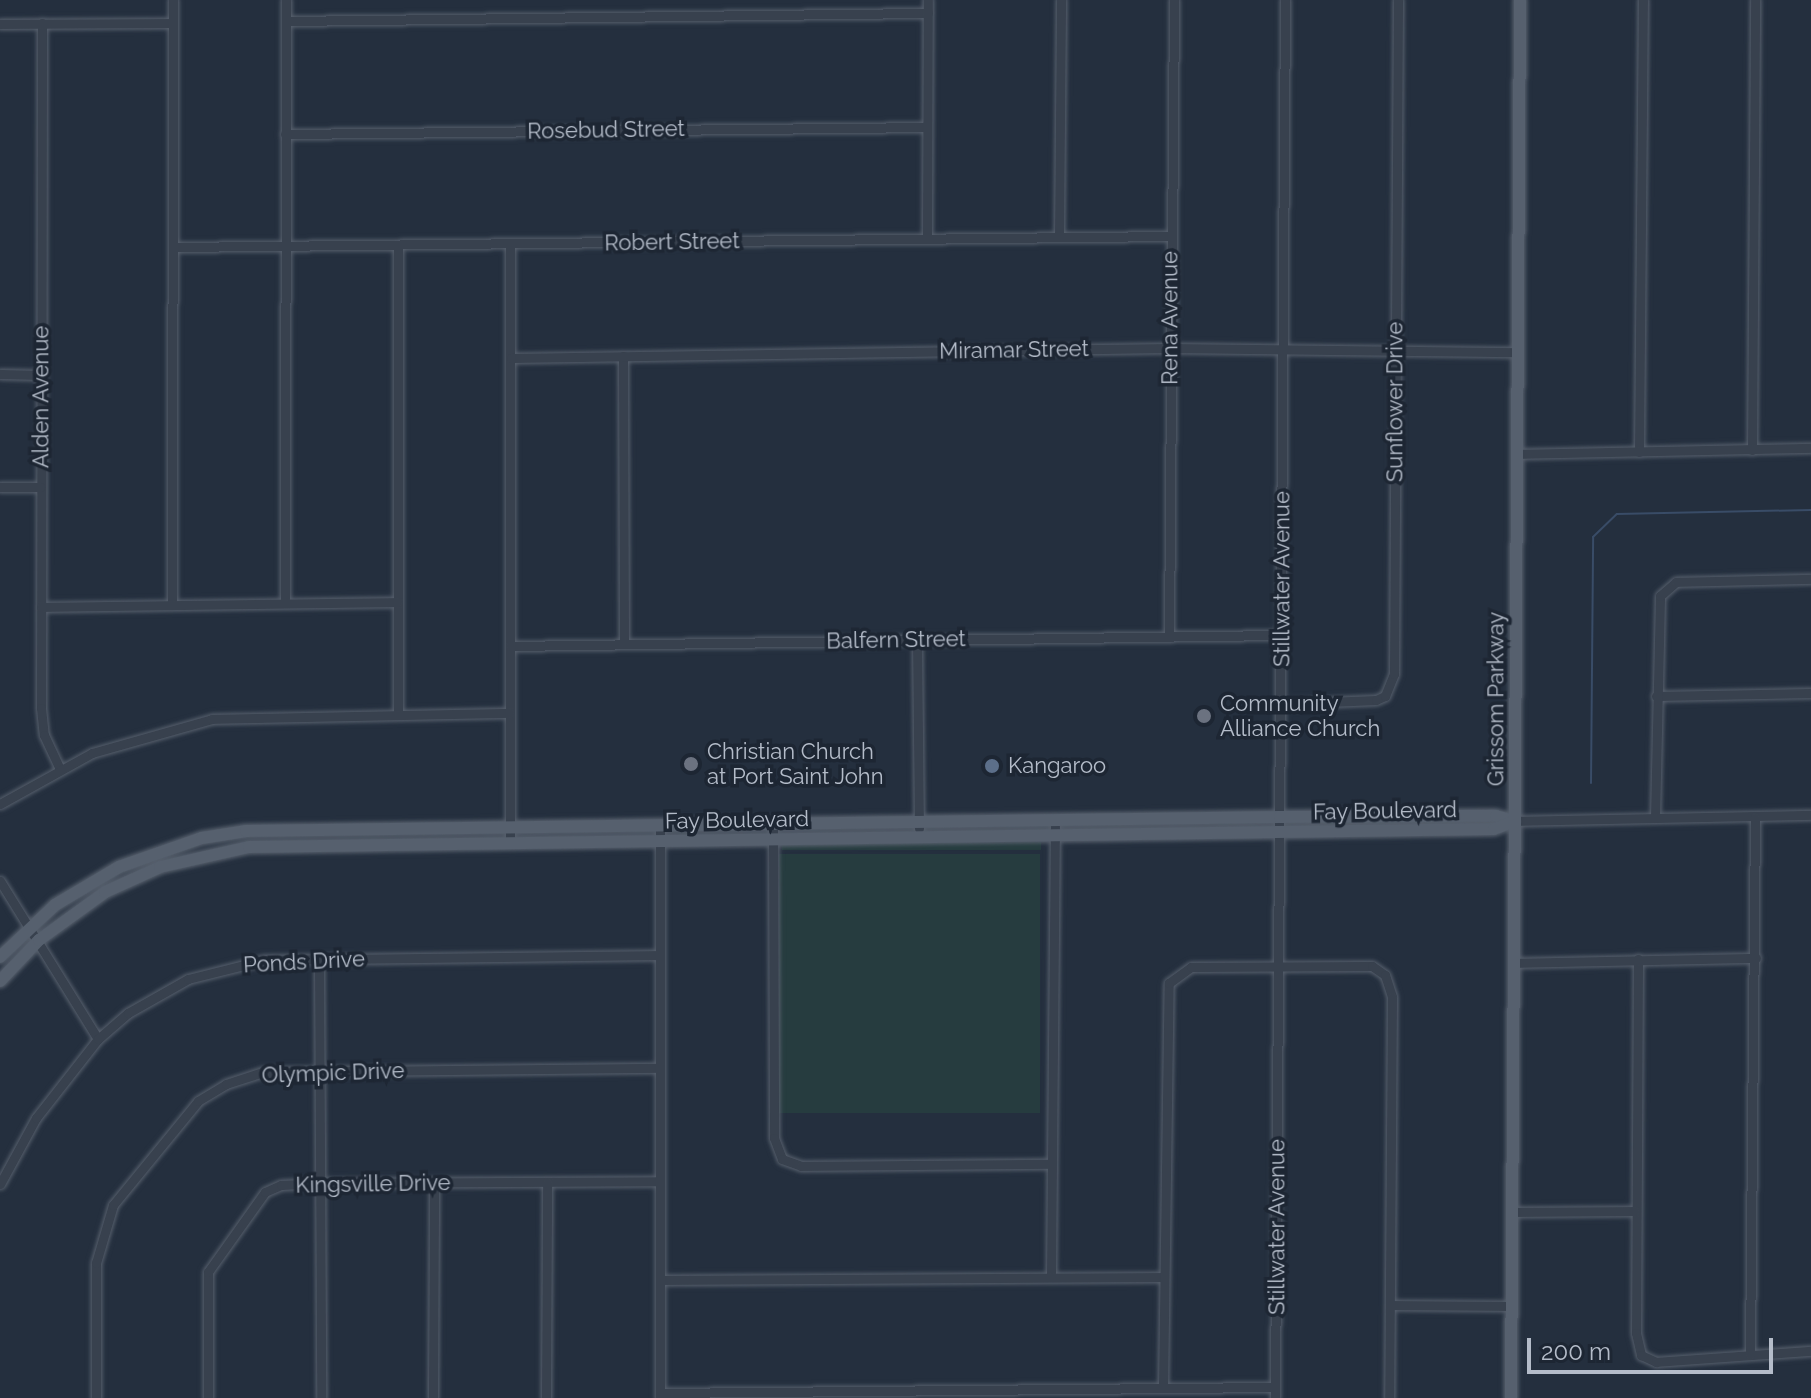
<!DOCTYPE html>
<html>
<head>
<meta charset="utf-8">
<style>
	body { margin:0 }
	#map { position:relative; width:1811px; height:1398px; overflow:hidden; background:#242f3e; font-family:Raleway,sans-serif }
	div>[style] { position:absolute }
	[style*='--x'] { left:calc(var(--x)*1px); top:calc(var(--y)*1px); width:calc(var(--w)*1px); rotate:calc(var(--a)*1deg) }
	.green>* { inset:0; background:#263c3f; transform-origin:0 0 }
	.stream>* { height:2px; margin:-1px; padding:0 1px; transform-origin:1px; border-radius:1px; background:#394c67 }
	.roads { filter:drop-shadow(0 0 2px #565f6c) drop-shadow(0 0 2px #565f6c) }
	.minor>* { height:9px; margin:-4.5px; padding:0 4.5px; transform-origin:4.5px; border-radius:4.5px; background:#38414e }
	.major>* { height:12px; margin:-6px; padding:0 6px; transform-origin:6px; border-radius:6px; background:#56606e }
	.dots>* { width:22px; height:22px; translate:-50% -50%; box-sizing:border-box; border:4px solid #1d2633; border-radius:50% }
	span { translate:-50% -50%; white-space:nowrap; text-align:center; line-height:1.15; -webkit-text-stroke:7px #1d2633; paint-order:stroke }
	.street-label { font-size:22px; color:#b4bcc9 }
	.poi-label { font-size:22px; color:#b4bcc9 }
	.left { translate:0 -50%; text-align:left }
	.scale { position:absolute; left:1527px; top:1338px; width:246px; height:36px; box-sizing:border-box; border:4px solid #b4bcc9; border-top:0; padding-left:10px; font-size:24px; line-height:28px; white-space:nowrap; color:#b4bcc9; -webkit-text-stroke:6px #1d2633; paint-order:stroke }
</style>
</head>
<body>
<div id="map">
	<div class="green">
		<i style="clip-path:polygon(1041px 842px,1041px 850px,782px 850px,782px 844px)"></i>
		<i style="left:1040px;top:854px;width:259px;height:261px;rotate:90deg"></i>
	</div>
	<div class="stream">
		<i style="--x:1591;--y:783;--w:246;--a:-89.5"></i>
		<i style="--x:1593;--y:537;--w:33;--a:-44"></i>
		<i style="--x:1617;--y:514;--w:194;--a:-1.2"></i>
	</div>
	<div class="roads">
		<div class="minor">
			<i style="--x:287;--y:21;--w:641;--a:-0.72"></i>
			<i style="--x:42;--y:23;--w:685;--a:90.08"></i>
			<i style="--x:41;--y:708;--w:27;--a:84"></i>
			<i style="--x:44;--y:735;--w:35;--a:65"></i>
			<i style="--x:0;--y:24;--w:173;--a:-0.3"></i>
			<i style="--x:285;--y:134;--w:642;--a:-0.62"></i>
			<i style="--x:1059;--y:236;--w:236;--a:-89.5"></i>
			<i style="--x:927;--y:239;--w:239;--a:-89.8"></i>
			<i style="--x:510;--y:244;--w:598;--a:90"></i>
			<i style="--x:398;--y:245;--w:469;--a:90"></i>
			<i style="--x:173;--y:247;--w:998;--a:-0.63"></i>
			<i style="--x:623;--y:356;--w:287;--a:89.8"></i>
			<i style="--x:511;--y:358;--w:659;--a:-0.87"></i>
			<i style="--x:1170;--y:348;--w:348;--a:0.7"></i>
			<i style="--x:0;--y:374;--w:41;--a:1.4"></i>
			<i style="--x:1752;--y:450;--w:450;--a:-89.6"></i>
			<i style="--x:1639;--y:452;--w:452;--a:-89.5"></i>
			<i style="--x:1517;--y:454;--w:294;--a:-1.2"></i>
			<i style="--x:0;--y:487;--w:40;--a:0"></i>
			<i style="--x:285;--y:602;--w:602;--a:-89.9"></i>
			<i style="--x:172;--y:603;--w:603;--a:-89.9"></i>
			<i style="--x:41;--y:607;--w:357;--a:-0.8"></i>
			<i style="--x:1169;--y:637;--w:637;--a:-89.55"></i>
			<i style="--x:917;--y:640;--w:188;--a:89.4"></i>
			<i style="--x:510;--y:646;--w:771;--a:-0.82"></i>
			<i style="--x:1656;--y:696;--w:155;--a:-1.1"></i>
			<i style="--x:1281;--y:704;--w:95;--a:-2.4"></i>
			<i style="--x:1376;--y:700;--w:10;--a:-24"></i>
			<i style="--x:1385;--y:696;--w:24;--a:-68"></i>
			<i style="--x:1394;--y:674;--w:674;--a:-89.66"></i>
			<i style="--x:0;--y:804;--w:105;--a:-29"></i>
			<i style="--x:92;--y:753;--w:125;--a:-15.8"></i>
			<i style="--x:212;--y:719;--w:298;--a:-1.2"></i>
			<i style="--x:1655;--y:818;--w:222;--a:-88.7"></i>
			<i style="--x:1660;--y:596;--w:21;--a:-41"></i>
			<i style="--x:1676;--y:582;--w:135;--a:-1.3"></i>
			<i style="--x:1515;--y:821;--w:296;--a:-1.2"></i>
			<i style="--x:773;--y:823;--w:315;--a:89.8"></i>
			<i style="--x:774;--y:1138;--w:22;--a:69"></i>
			<i style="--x:782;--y:1159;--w:20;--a:20"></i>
			<i style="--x:801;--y:1166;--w:250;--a:-0.5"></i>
			<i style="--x:0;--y:881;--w:186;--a:58.2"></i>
			<i style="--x:1638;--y:959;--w:374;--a:90.3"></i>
			<i style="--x:1636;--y:1333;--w:23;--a:77"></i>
			<i style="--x:1641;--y:1355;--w:17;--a:25"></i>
			<i style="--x:1656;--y:1362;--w:155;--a:-4.1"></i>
			<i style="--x:319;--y:960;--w:438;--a:89.7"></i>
			<i style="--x:1514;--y:963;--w:242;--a:-1.2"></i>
			<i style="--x:0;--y:1184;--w:75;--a:-61.4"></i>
			<i style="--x:36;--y:1118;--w:100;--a:-51.9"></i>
			<i style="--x:98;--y:1039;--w:40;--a:-41"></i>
			<i style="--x:128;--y:1013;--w:69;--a:-29.5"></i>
			<i style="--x:188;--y:979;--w:78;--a:-14"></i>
			<i style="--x:264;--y:960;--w:395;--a:-0.7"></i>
			<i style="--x:1513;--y:1212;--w:122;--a:-0.5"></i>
			<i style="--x:1051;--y:1277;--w:457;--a:-89.5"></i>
			<i style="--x:661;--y:1280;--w:502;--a:-0.34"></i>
			<i style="--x:1390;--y:1305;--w:121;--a:0.5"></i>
			<i style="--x:1750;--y:1355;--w:538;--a:-89.47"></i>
			<i style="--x:1163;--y:1388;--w:405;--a:-89.2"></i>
			<i style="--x:1169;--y:983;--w:27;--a:-36"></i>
			<i style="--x:1191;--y:967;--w:181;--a:-0.3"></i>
			<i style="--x:1372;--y:966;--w:16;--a:35"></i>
			<i style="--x:1385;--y:975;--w:23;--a:72"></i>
			<i style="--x:1392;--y:997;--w:401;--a:90.4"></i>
			<i style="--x:660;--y:1393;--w:615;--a:-0.56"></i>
			<i style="--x:96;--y:1398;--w:135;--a:-90"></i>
			<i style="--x:96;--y:1263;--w:60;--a:-73.7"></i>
			<i style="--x:113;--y:1205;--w:134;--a:-50.7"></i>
			<i style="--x:198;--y:1101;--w:33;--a:-31"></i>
			<i style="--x:226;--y:1084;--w:40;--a:-18"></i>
			<i style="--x:264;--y:1072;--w:396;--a:-0.6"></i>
			<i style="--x:208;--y:1398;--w:126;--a:-90"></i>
			<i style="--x:208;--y:1272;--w:98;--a:-54.5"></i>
			<i style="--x:265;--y:1192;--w:17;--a:-24"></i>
			<i style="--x:281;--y:1185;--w:40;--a:-2.9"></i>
			<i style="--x:321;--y:1183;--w:338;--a:-0.3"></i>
			<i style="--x:433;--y:1398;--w:215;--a:-89.7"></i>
			<i style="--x:546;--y:1398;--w:216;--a:-89.7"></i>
			<i style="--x:660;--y:1398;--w:574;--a:-90"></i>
			<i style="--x:1275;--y:1398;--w:1398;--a:-89.59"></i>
		</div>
		<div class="major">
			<i style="--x:0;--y:957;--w:76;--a:-43.4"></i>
			<i style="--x:55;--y:905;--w:74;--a:-30.7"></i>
			<i style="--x:119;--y:867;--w:88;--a:-19.3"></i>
			<i style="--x:202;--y:838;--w:45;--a:-9"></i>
			<i style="--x:246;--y:831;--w:1034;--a:-0.78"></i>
			<i style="--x:1280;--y:817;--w:216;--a:-0.3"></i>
			<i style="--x:1496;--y:816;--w:20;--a:15"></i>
			<i style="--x:0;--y:981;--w:57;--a:-46.4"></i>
			<i style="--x:39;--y:940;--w:82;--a:-36"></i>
			<i style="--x:105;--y:892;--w:60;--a:-24.4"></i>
			<i style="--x:160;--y:867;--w:91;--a:-12.7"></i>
			<i style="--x:249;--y:847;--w:1245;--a:-0.83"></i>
			<i style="--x:1494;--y:829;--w:22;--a:-21"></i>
			<i style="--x:1511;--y:1398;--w:1398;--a:-89.63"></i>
		</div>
	</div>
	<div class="dots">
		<i style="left:1204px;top:716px;background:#6b7280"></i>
		<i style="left:691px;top:764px;background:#6b7280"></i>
		<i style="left:992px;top:766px;background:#5c6f8a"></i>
	</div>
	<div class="street-label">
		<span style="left:606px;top:130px;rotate:-1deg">Rosebud Street</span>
		<span style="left:672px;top:242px;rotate:-1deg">Robert Street</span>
		<span style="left:1170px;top:318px;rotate:-90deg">Rena Avenue</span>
		<span style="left:1014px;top:350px;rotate:-1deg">Miramar Street</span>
		<span style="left:41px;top:397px;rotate:-90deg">Alden Avenue</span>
		<span style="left:1395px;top:402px;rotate:-90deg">Sunflower Drive</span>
		<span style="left:1282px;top:579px;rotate:-90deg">Stillwater Avenue</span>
		<span style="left:896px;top:640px;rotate:-1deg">Balfern Street</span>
		<span style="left:1496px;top:699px;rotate:-90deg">Grissom Parkway</span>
		<span style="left:1385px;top:811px;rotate:-1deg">Fay Boulevard</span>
		<span style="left:737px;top:820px;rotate:-1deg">Fay Boulevard</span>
		<span style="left:304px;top:962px;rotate:-3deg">Ponds Drive</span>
		<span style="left:333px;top:1073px;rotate:-2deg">Olympic Drive</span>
		<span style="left:373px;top:1184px;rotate:-1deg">Kingsville Drive</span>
		<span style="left:1277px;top:1227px;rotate:-90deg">Stillwater Avenue</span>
	</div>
	<div class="poi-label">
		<span class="left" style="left:1220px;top:716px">Community<br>Alliance Church</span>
		<span class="left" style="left:707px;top:764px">Christian Church<br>at Port Saint John</span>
		<span class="left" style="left:1008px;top:766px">Kangaroo</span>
	</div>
	<div class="scale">200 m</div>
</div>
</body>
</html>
